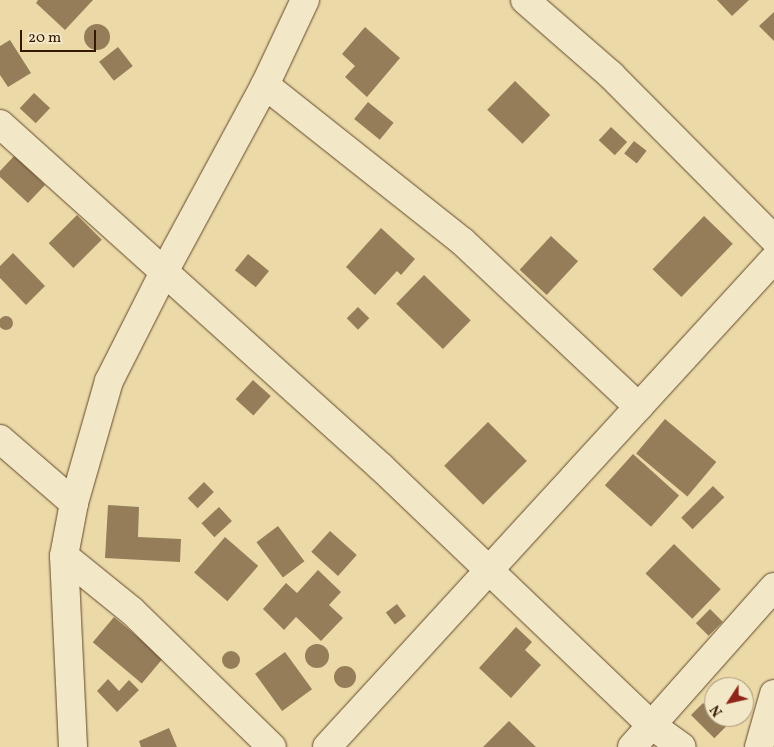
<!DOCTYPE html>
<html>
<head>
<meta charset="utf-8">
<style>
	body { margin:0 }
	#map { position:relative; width:774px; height:747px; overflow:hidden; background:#ebdaa8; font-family:Vollkorn,serif }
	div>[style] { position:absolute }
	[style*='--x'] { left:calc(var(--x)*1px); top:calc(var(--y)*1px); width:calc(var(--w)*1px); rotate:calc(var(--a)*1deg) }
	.building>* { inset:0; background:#957d59; transform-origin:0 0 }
	.round { border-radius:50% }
	.roads { filter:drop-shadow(0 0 1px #64482c) drop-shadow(0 0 1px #64482c) }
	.minor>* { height:28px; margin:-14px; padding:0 14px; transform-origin:14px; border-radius:14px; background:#f2e7c6 }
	span { translate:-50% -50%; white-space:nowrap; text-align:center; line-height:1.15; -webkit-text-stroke:4.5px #f2e7c6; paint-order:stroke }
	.north { position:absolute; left:704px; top:677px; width:50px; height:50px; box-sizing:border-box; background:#f2e7c6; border:1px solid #a79478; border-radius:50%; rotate:235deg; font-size:14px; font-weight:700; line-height:20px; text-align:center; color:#371803 }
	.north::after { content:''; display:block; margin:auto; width:18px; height:22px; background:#8f2418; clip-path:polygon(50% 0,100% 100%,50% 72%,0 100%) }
	.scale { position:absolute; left:20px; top:30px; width:76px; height:22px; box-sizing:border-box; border:2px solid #371803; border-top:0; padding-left:6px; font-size:15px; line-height:18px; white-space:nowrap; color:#371803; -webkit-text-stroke:4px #f2e7c6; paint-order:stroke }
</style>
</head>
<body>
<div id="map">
	<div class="building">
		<i style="clip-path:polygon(38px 0,93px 0,65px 30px,36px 3px)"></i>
		<i style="clip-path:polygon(717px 0,749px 0,732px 16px)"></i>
		<i style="clip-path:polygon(774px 12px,774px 41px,759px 26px)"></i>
		<i class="round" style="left:84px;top:24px;width:26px;height:26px"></i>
		<i style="clip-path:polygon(365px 27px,400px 58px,367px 97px,345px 77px,355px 66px,342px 54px)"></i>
		<i style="clip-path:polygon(10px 40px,31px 73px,8px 87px,0 75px,0 46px)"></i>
		<i style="left:118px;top:47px;width:24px;height:24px;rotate:52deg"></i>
		<i style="left:515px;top:81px;width:49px;height:40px;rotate:44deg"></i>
		<i style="left:34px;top:93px;width:22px;height:21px;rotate:43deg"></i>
		<i style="left:368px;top:102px;width:33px;height:22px;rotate:39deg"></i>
		<i style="left:611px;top:127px;width:22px;height:18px;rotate:43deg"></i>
		<i style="left:634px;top:141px;width:16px;height:16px;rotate:38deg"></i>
		<i style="clip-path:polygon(15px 155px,45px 185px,28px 203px,0 177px,0 171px)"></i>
		<i style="left:77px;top:215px;width:35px;height:40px;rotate:45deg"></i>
		<i style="left:704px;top:216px;width:40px;height:74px;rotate:44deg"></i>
		<i style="clip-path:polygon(381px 228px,415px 259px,401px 275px,397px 271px,375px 295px,346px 267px)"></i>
		<i style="left:551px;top:236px;width:37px;height:46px;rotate:43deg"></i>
		<i style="clip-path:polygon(13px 253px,45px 286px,26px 305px,0 278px,0 266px)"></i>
		<i style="left:248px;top:254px;width:27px;height:21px;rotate:39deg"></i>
		<i style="left:424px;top:275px;width:65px;height:40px;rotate:44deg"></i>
		<i style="left:358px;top:307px;width:16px;height:16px;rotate:45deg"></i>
		<i class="round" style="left:-1px;top:316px;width:14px;height:14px"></i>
		<i style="left:253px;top:380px;width:24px;height:26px;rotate:42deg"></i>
		<i style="left:665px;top:419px;width:67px;height:45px;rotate:40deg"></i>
		<i style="left:488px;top:422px;width:55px;height:62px;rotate:45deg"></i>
		<i style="left:633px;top:454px;width:62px;height:42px;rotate:42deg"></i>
		<i style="left:204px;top:482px;width:14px;height:23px;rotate:45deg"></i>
		<i style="left:713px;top:486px;width:16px;height:45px;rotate:45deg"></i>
		<i style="clip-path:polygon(108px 505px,139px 507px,138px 537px,181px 539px,180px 562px,105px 558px)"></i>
		<i style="left:219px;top:507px;width:19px;height:24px;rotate:47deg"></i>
		<i style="left:278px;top:526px;width:44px;height:27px;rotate:53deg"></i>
		<i style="left:330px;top:531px;width:36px;height:28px;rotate:42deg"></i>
		<i style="left:225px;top:537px;width:44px;height:47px;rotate:41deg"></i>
		<i style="left:674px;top:544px;width:65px;height:41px;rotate:44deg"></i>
		<i style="clip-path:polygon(318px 570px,341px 592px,329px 605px,343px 618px,321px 641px,296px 617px,284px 630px,263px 609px,286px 583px,297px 593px)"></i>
		<i style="left:397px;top:604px;width:15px;height:14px;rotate:53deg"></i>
		<i style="left:710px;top:609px;width:18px;height:20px;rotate:45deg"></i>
		<i style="left:114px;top:617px;width:64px;height:33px;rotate:40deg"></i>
		<i style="clip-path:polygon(516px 627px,532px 642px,525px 650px,541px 665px,511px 698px,479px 668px)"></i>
		<i class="round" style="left:305px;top:644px;width:24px;height:24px"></i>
		<i class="round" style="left:222px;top:651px;width:18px;height:18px"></i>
		<i style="left:285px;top:652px;width:46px;height:37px;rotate:54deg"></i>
		<i class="round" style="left:334px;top:666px;width:22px;height:22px"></i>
		<i style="clip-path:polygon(108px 679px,119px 691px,129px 680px,139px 690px,117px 712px,97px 691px)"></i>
		<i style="left:703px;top:703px;width:33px;height:17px;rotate:45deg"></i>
		<i style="clip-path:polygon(509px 721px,536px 747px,483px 747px)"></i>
		<i style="clip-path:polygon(169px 728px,177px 747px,141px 747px,139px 741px)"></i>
	</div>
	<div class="roads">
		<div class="minor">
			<i style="--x:525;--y:0;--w:114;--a:41.1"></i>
			<i style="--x:611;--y:75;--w:231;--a:45.2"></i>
			<i style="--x:265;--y:85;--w:253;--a:38.4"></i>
			<i style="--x:463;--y:242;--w:241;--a:43.2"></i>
			<i style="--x:0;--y:124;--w:513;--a:42"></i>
			<i style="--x:381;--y:467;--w:372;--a:43.7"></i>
			<i style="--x:650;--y:724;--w:39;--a:36"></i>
			<i style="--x:0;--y:439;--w:98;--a:40.9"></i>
			<i style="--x:64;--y:556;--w:54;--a:-79.3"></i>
			<i style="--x:74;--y:503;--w:127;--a:-74"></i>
			<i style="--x:109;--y:381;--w:124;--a:-63.2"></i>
			<i style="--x:165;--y:270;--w:210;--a:-61.6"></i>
			<i style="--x:265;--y:85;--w:94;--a:-64.8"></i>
			<i style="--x:73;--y:747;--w:191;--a:-92.7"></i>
			<i style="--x:64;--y:556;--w:87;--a:39"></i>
			<i style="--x:132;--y:611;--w:195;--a:44.2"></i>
			<i style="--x:327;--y:747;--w:662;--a:-47.51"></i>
			<i style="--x:632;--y:747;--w:214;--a:-48.4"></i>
			<i style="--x:759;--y:747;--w:55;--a:-74.2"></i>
		</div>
	</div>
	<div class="north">N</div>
	<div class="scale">20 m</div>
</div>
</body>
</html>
